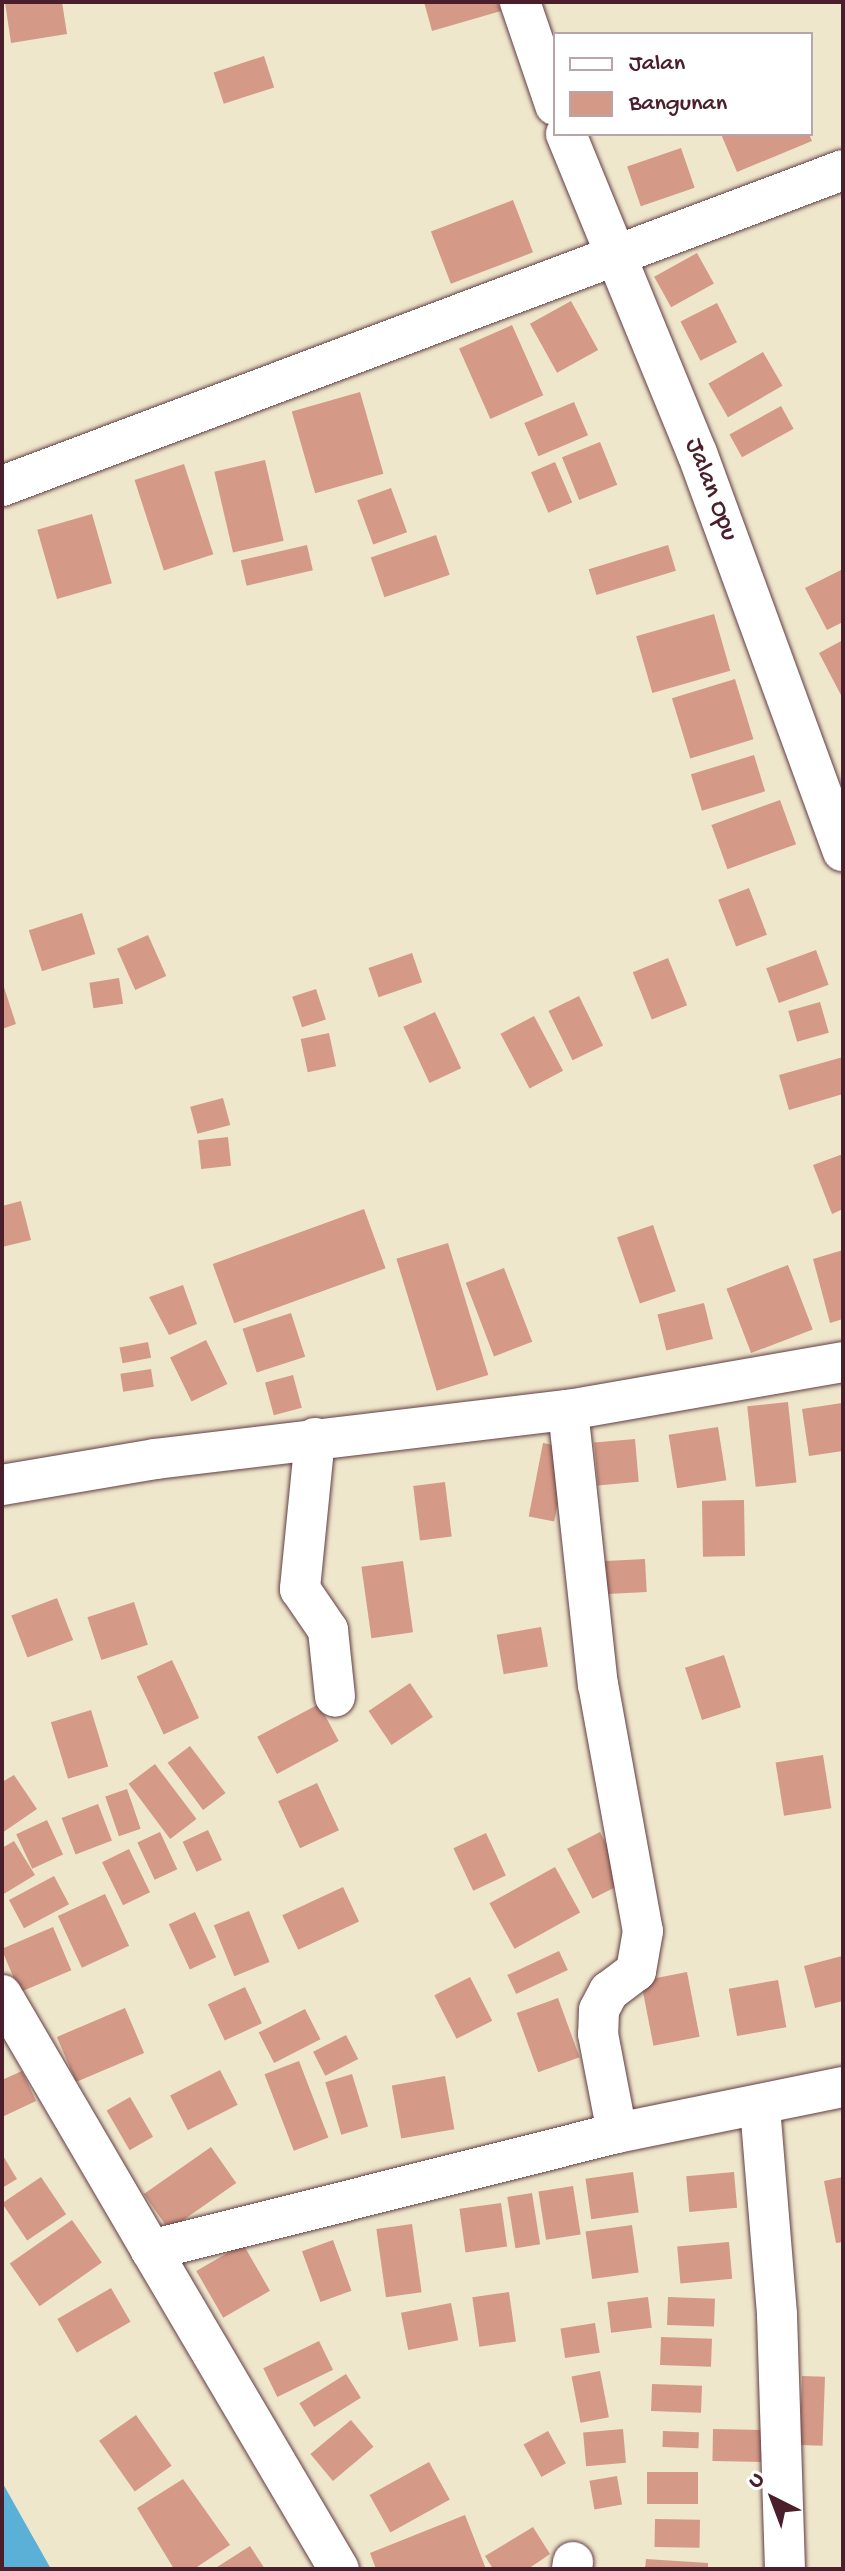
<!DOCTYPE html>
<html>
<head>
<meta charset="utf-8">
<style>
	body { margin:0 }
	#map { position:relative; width:845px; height:2571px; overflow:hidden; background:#efe7cc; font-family:"Gochi Hand",sans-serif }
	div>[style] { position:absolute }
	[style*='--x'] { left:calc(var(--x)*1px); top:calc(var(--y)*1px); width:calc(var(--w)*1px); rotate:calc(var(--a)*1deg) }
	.water>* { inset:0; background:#5ab0d7 }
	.building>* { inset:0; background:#d49a87; transform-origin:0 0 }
	.roads { filter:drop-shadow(0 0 2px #633d43) drop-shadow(0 0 2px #633d43) }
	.street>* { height:40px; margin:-20px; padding:0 20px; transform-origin:20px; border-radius:20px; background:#fff }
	span { translate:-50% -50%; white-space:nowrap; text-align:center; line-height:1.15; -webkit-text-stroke:6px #fff; paint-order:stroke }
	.street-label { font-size:26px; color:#4a1f2b }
	.frame { position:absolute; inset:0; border:4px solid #4a1f2b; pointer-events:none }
	.legend { position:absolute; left:553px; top:32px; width:260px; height:104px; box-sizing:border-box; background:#fff; border:2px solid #b7a5aa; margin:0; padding:10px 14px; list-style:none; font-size:24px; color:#4a1f2b }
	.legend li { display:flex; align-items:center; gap:16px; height:40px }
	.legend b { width:40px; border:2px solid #b7a5aa }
	.north { position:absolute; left:733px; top:2459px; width:80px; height:80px; -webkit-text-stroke:6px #fff; paint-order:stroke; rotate:318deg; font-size:22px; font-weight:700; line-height:32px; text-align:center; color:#4a1f2b }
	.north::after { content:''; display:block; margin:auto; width:28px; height:36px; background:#4a1f2b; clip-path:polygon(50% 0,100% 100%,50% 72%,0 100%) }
</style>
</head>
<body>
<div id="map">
	<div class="water">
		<i style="clip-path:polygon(2px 2482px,51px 2569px,2px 2569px)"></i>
	</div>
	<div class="building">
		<i style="clip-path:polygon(5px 2px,62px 2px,67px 34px,11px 43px)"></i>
		<i style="clip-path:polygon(424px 2px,498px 2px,501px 11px,432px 31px)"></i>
		<i style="left:264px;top:56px;width:33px;height:53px;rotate:72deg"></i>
		<i style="clip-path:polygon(721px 134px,809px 134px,812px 141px,737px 172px)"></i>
		<i style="left:681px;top:148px;width:42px;height:57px;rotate:71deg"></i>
		<i style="left:513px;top:200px;width:56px;height:88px;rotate:69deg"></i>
		<i style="left:697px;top:253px;width:35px;height:49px;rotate:61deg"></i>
		<i style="left:571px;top:301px;width:56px;height:47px;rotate:61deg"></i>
		<i style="left:717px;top:303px;width:44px;height:41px;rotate:63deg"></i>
		<i style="left:512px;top:325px;width:77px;height:58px;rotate:66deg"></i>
		<i style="left:763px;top:352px;width:39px;height:63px;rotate:60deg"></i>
		<i style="left:360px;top:392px;width:85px;height:71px;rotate:74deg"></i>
		<i style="left:574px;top:402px;width:36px;height:54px;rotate:67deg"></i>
		<i style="left:781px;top:406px;width:26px;height:59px;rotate:61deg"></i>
		<i style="left:600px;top:442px;width:46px;height:41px;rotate:68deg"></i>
		<i style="left:265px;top:460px;width:83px;height:52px;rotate:77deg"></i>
		<i style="left:555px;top:462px;width:44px;height:26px;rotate:67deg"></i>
		<i style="left:184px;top:464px;width:95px;height:52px;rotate:72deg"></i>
		<i style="left:391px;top:488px;width:47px;height:36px;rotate:70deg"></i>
		<i style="left:92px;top:514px;width:72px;height:57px;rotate:74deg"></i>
		<i style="left:436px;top:535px;width:42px;height:69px;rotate:71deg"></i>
		<i style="left:307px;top:545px;width:26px;height:68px;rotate:77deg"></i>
		<i style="left:668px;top:545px;width:27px;height:83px;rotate:73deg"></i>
		<i style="clip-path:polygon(843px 569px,843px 622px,827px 630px,805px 588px)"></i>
		<i style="left:714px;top:614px;width:59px;height:81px;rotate:74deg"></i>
		<i style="clip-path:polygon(843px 640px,843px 699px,819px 653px)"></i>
		<i style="left:735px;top:679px;width:63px;height:66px;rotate:73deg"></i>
		<i style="left:754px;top:755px;width:38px;height:66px;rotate:73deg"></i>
		<i style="left:780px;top:800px;width:47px;height:73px;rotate:70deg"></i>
		<i style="left:749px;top:888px;width:50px;height:33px;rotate:69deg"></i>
		<i style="left:82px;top:913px;width:43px;height:56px;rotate:72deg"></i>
		<i style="left:148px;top:935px;width:45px;height:34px;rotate:66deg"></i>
		<i style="left:816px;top:950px;width:37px;height:53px;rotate:70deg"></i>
		<i style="left:412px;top:953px;width:31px;height:46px;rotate:71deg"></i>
		<i style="left:668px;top:958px;width:51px;height:38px;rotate:68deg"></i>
		<i style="left:119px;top:978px;width:26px;height:30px;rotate:81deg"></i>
		<i style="clip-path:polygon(2px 981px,16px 1024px,2px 1029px)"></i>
		<i style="left:316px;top:989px;width:32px;height:25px;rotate:72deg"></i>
		<i style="left:579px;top:996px;width:55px;height:34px;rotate:64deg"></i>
		<i style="left:820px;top:1002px;width:32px;height:33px;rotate:74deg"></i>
		<i style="left:435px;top:1012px;width:62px;height:35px;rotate:65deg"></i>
		<i style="left:534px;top:1016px;width:62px;height:38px;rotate:62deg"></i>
		<i style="left:329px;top:1033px;width:34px;height:29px;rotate:78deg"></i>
		<i style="clip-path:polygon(843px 1057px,843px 1094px,789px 1110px,779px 1075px)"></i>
		<i style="left:223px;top:1098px;width:28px;height:34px;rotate:75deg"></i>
		<i style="left:228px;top:1137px;width:29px;height:30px;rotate:84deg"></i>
		<i style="clip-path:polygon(843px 1154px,843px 1209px,832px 1214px,813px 1165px)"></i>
		<i style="clip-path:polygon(21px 1201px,31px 1240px,2px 1247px,2px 1206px)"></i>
		<i style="left:364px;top:1209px;width:63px;height:161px;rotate:70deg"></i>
		<i style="left:653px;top:1225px;width:70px;height:38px;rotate:71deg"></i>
		<i style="left:448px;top:1243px;width:138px;height:54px;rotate:73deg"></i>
		<i style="clip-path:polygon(843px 1250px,843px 1319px,830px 1323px,813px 1259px)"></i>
		<i style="left:788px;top:1265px;width:69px;height:66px;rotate:69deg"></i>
		<i style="left:504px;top:1268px;width:79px;height:41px;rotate:69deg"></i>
		<i style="clip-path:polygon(183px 1285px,197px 1324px,169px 1335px,149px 1297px)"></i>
		<i style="left:704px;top:1303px;width:37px;height:48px;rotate:76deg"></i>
		<i style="left:291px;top:1313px;width:46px;height:51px;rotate:72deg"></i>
		<i style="left:206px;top:1340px;width:49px;height:40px;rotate:64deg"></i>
		<i style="left:148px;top:1342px;width:16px;height:29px;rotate:79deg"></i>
		<i style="left:151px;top:1369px;width:18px;height:31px;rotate:81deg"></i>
		<i style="left:293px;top:1375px;width:34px;height:29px;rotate:75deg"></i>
		<i style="left:788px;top:1402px;width:81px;height:41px;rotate:84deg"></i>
		<i style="clip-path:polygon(842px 1403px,843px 1451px,809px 1456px,802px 1409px)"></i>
		<i style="left:718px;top:1427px;width:54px;height:50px;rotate:81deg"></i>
		<i style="left:635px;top:1439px;width:43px;height:41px;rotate:85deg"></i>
		<i style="left:543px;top:1443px;width:26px;height:75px;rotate:11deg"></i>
		<i style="left:445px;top:1482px;width:55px;height:32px;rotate:83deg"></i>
		<i style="left:744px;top:1500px;width:56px;height:42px;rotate:89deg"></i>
		<i style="left:645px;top:1559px;width:33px;height:44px;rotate:87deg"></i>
		<i style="left:403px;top:1561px;width:72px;height:42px;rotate:82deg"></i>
		<i style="left:57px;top:1598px;width:45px;height:49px;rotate:69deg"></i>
		<i style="left:134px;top:1602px;width:45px;height:49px;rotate:72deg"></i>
		<i style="left:541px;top:1627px;width:40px;height:45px;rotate:80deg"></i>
		<i style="left:724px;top:1655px;width:55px;height:41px;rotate:72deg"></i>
		<i style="left:172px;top:1660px;width:64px;height:39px;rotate:65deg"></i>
		<i style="left:410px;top:1683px;width:41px;height:50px;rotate:56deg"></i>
		<i style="left:319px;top:1704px;width:42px;height:70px;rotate:62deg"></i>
		<i style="left:91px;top:1710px;width:59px;height:42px;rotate:73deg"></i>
		<i style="left:190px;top:1746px;width:59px;height:28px;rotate:53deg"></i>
		<i style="left:823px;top:1755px;width:54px;height:48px;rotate:81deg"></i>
		<i style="left:155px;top:1764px;width:69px;height:33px;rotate:53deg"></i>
		<i style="clip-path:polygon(14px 1775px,37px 1809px,2px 1833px,2px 1782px)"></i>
		<i style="left:317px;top:1783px;width:52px;height:43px;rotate:65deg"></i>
		<i style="left:127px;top:1789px;width:42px;height:23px;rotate:71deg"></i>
		<i style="left:98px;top:1804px;width:39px;height:39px;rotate:69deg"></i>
		<i style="left:47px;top:1820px;width:38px;height:34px;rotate:65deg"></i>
		<i style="left:208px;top:1830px;width:33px;height:28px;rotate:65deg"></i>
		<i style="left:160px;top:1832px;width:41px;height:25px;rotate:65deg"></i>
		<i style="left:600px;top:1832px;width:56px;height:37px;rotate:63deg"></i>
		<i style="left:486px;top:1833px;width:47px;height:36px;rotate:65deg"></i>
		<i style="clip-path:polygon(14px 1841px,35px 1875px,2px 1895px,2px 1848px)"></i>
		<i style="left:129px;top:1849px;width:48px;height:30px;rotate:64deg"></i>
		<i style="left:555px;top:1867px;width:52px;height:75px;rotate:61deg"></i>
		<i style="left:54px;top:1876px;width:32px;height:51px;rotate:62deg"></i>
		<i style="left:343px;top:1887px;width:38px;height:67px;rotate:65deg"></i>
		<i style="left:105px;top:1894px;width:57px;height:52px;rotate:65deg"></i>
		<i style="left:249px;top:1911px;width:55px;height:38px;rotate:68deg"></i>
		<i style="left:195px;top:1912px;width:50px;height:29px;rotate:65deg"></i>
		<i style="left:53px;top:1927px;width:47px;height:56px;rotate:67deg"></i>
		<i style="left:559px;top:1951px;width:21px;height:57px;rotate:65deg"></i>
		<i style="clip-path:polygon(842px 1956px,843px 2001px,815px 2008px,804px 1966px)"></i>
		<i style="left:687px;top:1972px;width:66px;height:47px;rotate:79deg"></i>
		<i style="left:470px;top:1977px;width:49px;height:40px;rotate:63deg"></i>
		<i style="left:778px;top:1980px;width:48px;height:50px;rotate:80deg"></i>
		<i style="left:245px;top:1987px;width:40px;height:41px;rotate:65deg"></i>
		<i style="left:558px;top:1998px;width:63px;height:44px;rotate:70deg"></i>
		<i style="left:125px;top:2008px;width:49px;height:74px;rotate:67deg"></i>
		<i style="left:305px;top:2009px;width:34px;height:52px;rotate:63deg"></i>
		<i style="left:346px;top:2035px;width:27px;height:37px;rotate:63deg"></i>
		<i style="left:299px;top:2061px;width:82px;height:37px;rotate:69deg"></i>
		<i style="left:220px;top:2070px;width:39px;height:56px;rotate:63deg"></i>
		<i style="clip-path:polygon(22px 2071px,36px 2101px,2px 2117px,2px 2080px)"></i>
		<i style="left:352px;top:2074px;width:55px;height:28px;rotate:73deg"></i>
		<i style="left:445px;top:2076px;width:54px;height:54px;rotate:80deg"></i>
		<i style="left:130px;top:2097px;width:46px;height:27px;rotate:60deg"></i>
		<i style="left:211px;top:2147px;width:44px;height:82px;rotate:55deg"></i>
		<i style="clip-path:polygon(2px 2154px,17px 2179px,2px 2188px)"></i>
		<i style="left:633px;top:2172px;width:41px;height:48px;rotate:82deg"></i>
		<i style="left:734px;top:2172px;width:36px;height:48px;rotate:85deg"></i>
		<i style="left:41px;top:2177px;width:45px;height:47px;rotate:56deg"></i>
		<i style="clip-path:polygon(843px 2177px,843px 2242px,836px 2243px,824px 2181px)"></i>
		<i style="left:573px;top:2186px;width:49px;height:35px;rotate:81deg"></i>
		<i style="left:532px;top:2193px;width:52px;height:25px;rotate:81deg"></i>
		<i style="left:501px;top:2203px;width:44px;height:42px;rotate:82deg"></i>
		<i style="left:72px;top:2220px;width:52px;height:76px;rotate:55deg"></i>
		<i style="left:412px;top:2224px;width:69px;height:36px;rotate:82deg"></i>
		<i style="left:632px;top:2225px;width:48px;height:47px;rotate:82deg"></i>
		<i style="left:333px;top:2240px;width:54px;height:33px;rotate:70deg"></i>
		<i style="left:729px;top:2242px;width:37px;height:52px;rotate:85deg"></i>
		<i style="left:243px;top:2244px;width:54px;height:54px;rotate:60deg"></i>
		<i style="left:111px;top:2288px;width:39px;height:62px;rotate:60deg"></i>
		<i style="left:509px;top:2292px;width:50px;height:37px;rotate:82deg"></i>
		<i style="left:648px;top:2297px;width:31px;height:41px;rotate:83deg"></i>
		<i style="left:668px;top:2297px;width:47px;height:28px;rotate:2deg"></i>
		<i style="left:451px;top:2303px;width:38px;height:51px;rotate:79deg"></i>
		<i style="left:595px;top:2323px;width:30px;height:35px;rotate:81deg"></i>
		<i style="left:661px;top:2337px;width:51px;height:28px;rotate:2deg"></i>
		<i style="left:319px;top:2341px;width:32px;height:62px;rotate:64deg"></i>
		<i style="left:600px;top:2371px;width:47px;height:29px;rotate:79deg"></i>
		<i style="left:346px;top:2374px;width:28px;height:55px;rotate:58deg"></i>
		<i style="left:802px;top:2376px;width:23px;height:69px;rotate:2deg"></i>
		<i style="left:652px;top:2384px;width:50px;height:27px;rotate:2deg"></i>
		<i style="left:136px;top:2415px;width:62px;height:45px;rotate:55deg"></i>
		<i style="left:351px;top:2420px;width:35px;height:53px;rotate:50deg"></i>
		<i style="left:623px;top:2429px;width:34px;height:40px;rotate:85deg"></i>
		<i style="left:713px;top:2429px;width:52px;height:32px;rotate:1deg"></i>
		<i style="left:548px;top:2431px;width:37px;height:28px;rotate:61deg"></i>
		<i style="left:663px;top:2431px;width:36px;height:16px;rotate:2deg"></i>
		<i style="left:429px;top:2462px;width:43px;height:68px;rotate:61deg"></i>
		<i style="left:647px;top:2472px;width:51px;height:32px"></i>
		<i style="left:617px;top:2476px;width:29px;height:28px;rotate:80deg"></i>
		<i style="clip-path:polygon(183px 2479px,230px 2545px,194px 2569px,174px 2569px,137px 2508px)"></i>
		<i style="clip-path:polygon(465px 2515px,486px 2569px,376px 2569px,370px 2553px)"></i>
		<i style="left:655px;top:2519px;width:45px;height:28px;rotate:1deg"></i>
		<i style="clip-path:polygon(533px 2527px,550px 2554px,528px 2569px,493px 2569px,485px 2556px)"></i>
		<i style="clip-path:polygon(250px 2546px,265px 2569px,214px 2569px)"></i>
		<i style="clip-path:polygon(646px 2559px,708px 2563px,708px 2569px,645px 2569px)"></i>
	</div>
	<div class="roads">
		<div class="street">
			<i style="--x:520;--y:2;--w:109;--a:71.2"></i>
			<i style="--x:566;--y:134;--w:345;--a:67.7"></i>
			<i style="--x:697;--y:453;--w:424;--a:69.9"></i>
			<i style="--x:2;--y:486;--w:898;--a:-20.59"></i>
			<i style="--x:568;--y:1410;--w:276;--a:83.8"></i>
			<i style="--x:598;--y:1684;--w:251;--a:79.7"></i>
			<i style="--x:643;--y:1931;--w:41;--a:99.9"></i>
			<i style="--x:636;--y:1971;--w:34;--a:143"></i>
			<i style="--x:609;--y:1991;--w:21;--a:118"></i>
			<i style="--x:599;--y:2010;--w:24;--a:92"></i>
			<i style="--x:598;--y:2034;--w:101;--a:79.1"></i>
			<i style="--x:315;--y:1438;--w:152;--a:95.7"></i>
			<i style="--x:300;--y:1589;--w:50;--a:55.7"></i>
			<i style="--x:328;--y:1630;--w:67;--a:84"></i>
			<i style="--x:2;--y:1485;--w:155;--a:-9.6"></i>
			<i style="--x:155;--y:1459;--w:416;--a:-6.8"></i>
			<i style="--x:568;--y:1410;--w:279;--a:-9.9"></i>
			<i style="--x:2;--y:1995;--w:295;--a:59.7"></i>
			<i style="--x:151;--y:2250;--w:480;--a:-14.1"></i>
			<i style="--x:617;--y:2133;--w:231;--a:-11.5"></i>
			<i style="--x:760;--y:2107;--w:209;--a:85.3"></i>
			<i style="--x:777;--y:2315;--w:254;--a:88.2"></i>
			<i style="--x:151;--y:2250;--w:370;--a:59.5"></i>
			<i style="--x:572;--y:2569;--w:7;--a:-82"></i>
		</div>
	</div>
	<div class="street-label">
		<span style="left:710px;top:490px;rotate:69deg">Jalan Opu</span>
	</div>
	<div class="frame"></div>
	<ul class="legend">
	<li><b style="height:10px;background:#fff"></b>Jalan</li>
	<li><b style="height:22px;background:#d49a87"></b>Bangunan</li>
	</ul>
	<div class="north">U</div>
</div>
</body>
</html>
